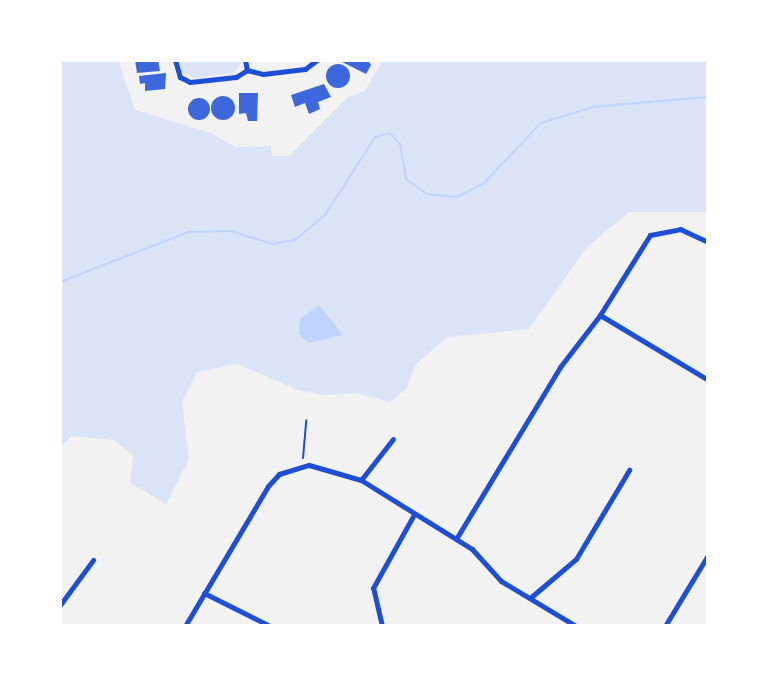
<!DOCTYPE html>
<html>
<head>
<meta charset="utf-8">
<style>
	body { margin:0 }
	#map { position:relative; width:768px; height:686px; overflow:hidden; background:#f2f2f2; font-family:"Source Sans 3",sans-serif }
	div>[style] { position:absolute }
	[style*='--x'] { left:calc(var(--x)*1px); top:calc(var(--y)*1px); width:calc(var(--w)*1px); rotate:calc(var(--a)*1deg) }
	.green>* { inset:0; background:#dbe4f7 }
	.water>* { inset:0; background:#bfd3fe }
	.stream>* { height:2px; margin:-1px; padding:0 1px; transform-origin:1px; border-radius:1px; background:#bfd3fe }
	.building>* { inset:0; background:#3d67dc }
	.round { border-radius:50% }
	.path>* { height:2px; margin:-1px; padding:0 1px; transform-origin:1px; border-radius:1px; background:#1d4ed8 }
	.minor>* { height:5px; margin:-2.5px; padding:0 2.5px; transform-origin:2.5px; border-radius:2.5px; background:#1d4ed8 }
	span { translate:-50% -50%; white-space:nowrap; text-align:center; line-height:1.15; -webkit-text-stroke:6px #fff; paint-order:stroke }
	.frame { position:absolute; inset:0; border:62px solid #fff; pointer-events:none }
</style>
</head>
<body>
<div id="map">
	<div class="green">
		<i style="clip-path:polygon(60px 60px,118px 60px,135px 110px,211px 133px,235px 147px,271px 146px,272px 156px,289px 156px,348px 97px,365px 91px,383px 60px,708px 60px,708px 212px,629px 212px,587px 247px,529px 329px,448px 337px,416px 364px,406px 389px,390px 402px,355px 393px,323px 395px,298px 390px,237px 364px,197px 372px,182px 402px,189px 459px,166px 504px,130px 483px,133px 456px,114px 440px,72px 436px,60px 447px)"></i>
		<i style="clip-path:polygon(178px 60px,242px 60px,242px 62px,234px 73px,194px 78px,181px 72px)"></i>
	</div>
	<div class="water">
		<i style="clip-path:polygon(319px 305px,343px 335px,308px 343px,299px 334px,300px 319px)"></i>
	</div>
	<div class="stream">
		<i style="--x:60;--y:282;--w:137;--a:-21.3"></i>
		<i style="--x:188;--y:232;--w:43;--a:-1.3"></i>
		<i style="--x:231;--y:231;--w:43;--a:17.6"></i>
		<i style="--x:272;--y:244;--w:23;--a:-10"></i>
		<i style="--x:295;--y:240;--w:39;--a:-40"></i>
		<i style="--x:325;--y:215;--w:93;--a:-57.3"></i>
		<i style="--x:375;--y:137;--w:16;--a:-15"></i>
		<i style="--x:390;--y:133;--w:15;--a:48"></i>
		<i style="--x:400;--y:144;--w:36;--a:80"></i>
		<i style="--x:406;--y:179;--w:26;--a:36"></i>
		<i style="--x:427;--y:194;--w:30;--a:6"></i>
		<i style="--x:457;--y:197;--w:30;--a:-27"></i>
		<i style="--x:484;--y:183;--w:83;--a:-46.5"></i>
		<i style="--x:541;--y:123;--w:54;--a:-17.1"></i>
		<i style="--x:593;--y:107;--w:115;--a:-5"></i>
	</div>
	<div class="building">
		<i style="clip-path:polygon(135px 60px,158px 60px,160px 71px,137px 73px)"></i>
		<i style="clip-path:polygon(338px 60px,368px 60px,371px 65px,366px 74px)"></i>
		<i class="round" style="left:326px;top:64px;width:24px;height:24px"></i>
		<i style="clip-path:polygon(166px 73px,165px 89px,145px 91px,145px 83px,140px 84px,139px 76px)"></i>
		<i style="clip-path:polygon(324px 84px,331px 97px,318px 102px,320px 109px,309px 114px,305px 103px,295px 107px,291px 95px)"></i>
		<i style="clip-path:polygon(239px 93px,258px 93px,257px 121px,248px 121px,246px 113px,239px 114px)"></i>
		<i class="round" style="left:211px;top:96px;width:24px;height:24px"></i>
		<i class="round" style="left:188px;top:98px;width:22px;height:22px"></i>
	</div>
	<div class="path">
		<i style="--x:303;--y:458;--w:38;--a:-85"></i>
	</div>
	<div class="minor">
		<i style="--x:175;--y:60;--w:18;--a:74"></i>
		<i style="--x:180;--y:77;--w:11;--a:27"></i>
		<i style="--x:190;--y:82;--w:46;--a:-6.2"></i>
		<i style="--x:236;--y:77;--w:13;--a:-32"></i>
		<i style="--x:245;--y:60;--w:10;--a:79"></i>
		<i style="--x:247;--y:70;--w:16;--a:14"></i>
		<i style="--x:263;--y:74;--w:42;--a:-6.8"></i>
		<i style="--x:305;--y:69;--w:15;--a:-37"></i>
		<i style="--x:600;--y:315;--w:126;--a:31"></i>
		<i style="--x:361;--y:480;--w:52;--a:-52"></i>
		<i style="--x:456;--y:539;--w:201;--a:-58.8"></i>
		<i style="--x:560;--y:367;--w:66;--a:-52.4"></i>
		<i style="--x:600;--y:315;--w:94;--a:-58"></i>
		<i style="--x:650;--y:235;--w:31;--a:-11"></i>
		<i style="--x:680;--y:229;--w:31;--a:25"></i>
		<i style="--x:204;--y:593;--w:74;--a:26.6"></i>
		<i style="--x:530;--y:598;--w:60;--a:-40.3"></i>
		<i style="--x:576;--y:559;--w:104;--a:-59.2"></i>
		<i style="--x:60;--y:605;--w:56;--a:-53.7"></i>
		<i style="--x:185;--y:626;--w:163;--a:-59.3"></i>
		<i style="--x:268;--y:486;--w:16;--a:-47"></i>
		<i style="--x:279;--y:474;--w:31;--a:-17"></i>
		<i style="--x:309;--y:465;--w:54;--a:16.1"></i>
		<i style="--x:361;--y:480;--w:131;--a:31.9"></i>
		<i style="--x:472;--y:549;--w:43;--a:47.8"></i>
		<i style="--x:501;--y:581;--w:87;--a:31"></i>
		<i style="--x:382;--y:626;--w:39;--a:-103"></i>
		<i style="--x:373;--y:588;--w:82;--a:-60.9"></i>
		<i style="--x:665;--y:626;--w:83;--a:-58.8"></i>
	</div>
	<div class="frame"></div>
</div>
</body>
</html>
